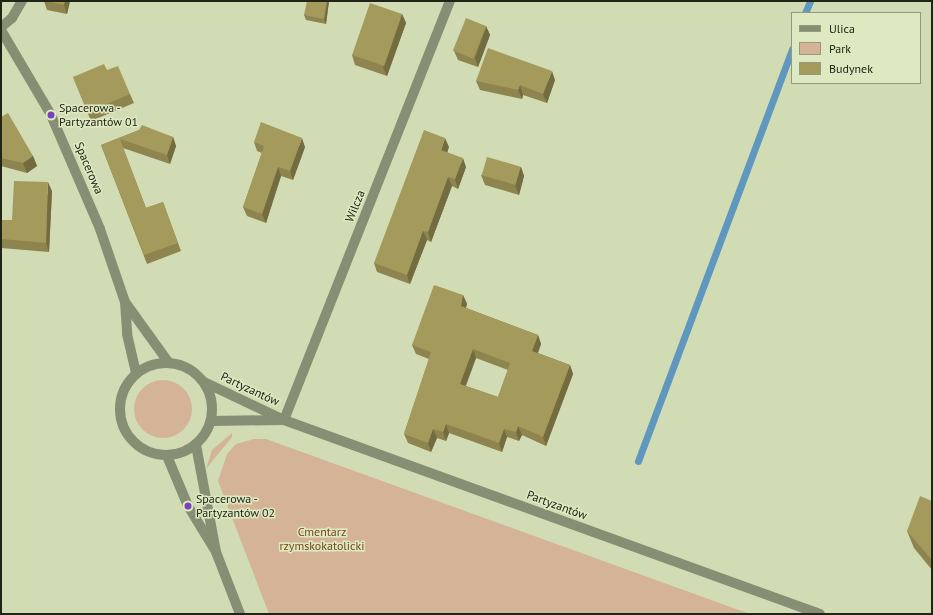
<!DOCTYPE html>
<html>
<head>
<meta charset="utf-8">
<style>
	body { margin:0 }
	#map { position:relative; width:933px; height:615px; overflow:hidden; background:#d1dcb5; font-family:"PT Sans",sans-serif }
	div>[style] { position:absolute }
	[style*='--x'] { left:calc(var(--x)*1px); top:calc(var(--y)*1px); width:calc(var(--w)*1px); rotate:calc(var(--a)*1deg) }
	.green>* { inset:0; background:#d5b397 }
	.round { border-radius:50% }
	.stream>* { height:7px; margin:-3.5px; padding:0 3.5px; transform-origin:3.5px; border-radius:3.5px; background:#5f97be }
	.minor>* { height:10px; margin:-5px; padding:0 5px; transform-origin:5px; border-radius:5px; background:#868e74 }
	.minor>.ring { margin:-5px; padding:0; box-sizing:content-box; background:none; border:10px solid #868e74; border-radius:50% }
	.wall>* { inset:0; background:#8d844f }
	.shaded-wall>* { inset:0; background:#736c40 }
	.building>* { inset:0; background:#a49a5c; transform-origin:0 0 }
	.dots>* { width:11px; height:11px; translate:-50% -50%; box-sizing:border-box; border:2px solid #dee9c2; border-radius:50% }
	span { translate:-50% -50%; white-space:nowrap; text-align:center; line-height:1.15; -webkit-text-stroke:3px #dee9c2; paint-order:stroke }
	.poi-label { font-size:12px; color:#212516 }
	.left { translate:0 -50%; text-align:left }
	.street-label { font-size:12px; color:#212516 }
	.park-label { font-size:12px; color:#774616 }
	.frame { position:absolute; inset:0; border:2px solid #212516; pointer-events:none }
	.legend { position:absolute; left:791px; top:12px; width:130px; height:72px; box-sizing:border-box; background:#dee9c2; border:1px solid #929b7d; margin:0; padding:5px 7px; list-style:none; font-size:12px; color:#212516 }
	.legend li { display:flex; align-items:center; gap:8px; height:20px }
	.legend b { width:20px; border:1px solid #929b7d }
</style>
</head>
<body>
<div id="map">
	<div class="green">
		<i class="round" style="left:134px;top:380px;width:58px;height:58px"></i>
		<i style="clip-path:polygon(232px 433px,232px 437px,206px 469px,212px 450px)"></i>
		<i style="clip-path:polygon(254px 439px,266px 439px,750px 614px,269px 614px,218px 481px,227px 454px,236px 444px)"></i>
	</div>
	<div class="stream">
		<i style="--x:805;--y:13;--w:13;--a:-67"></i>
		<i style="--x:638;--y:461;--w:440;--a:-69.5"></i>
	</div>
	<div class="minor">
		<i style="--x:1;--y:27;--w:14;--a:-39"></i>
		<i style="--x:12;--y:18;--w:20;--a:-60"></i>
		<i style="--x:1;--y:30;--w:99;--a:59.5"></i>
		<i style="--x:51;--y:115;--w:124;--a:66.7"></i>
		<i style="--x:100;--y:229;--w:77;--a:71.1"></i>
		<i style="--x:125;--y:302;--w:32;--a:86"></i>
		<i style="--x:127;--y:334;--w:40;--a:77"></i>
		<i style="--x:125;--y:302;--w:75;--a:54.2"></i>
		<i class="ring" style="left:120px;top:363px;width:82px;height:82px"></i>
		<i style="--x:204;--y:382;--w:89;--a:25.4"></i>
		<i style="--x:284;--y:420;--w:570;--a:19.9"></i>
		<i style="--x:284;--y:420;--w:451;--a:-68.4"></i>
		<i style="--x:211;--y:421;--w:71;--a:-0.8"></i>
		<i style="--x:196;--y:445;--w:109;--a:79.4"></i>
		<i style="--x:216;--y:552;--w:66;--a:68.8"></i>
		<i style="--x:167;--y:456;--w:54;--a:67.2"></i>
		<i style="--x:188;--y:506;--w:52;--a:58.5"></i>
	</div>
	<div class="wall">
		<i style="clip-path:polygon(44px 1px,70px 1px,67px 14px,47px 10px)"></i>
		<i style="clip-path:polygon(329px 1px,326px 24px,306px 20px,304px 15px)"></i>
		<i style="clip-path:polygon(402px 14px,406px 23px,387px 76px,355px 65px,352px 55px)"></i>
		<i style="clip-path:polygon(486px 26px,490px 35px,478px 67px,458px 60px,454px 51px)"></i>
		<i style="clip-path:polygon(107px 70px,130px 94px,134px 103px,91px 121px,73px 77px)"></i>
		<i style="clip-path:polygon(555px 80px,547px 103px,523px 95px,522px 99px,480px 90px,476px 81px)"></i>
		<i style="clip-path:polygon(1px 117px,33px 156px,37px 166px,27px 173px,1px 166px)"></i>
		<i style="clip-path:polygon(139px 130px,173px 137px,176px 146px,170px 164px,123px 148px,146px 208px,163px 202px,181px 251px,147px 264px,101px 145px)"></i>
		<i style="clip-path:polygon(254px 142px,305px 147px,293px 180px,281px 176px,266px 223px,247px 216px,243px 207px,262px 153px,257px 151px)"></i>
		<i style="clip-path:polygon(449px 147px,447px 152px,466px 167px,458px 189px,452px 186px,431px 242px,427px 240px,410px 284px,377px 272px,374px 263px)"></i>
		<i style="clip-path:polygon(521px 167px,524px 176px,519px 195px,485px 185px,481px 175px)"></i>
		<i style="clip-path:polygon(52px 191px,49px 252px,1px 248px,1px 220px,12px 220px)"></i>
		<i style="clip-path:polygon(evenodd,463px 295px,467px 304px,466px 308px,538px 335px,541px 344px,538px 353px,570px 365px,573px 374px,546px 446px,522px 435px,519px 441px,507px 437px,502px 452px,449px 433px,446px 441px,437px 438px,431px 452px,408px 443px,404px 434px,429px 359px,416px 354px,412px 345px,463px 295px,476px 358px,508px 370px,498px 397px,466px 386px,476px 358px)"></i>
		<i style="clip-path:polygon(932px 501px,932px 570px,914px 548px,907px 531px)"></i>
	</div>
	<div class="shaded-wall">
		<i style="clip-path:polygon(65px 1px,70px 1px,67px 14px,64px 5px)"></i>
		<i style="clip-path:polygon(327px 1px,329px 1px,326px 24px,324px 19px)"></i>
		<i style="clip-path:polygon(402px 14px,406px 23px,387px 76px,383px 67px)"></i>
		<i style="clip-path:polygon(486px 26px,490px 35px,478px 67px,475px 58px)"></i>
		<i style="clip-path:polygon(552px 71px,555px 80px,547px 103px,543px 94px)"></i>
		<i style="clip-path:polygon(520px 85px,523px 95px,522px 99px,518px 90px)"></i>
		<i style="clip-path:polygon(173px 137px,176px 146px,170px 164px,167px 155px)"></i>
		<i style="clip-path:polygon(302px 138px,305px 147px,293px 180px,290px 171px)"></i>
		<i style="clip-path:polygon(445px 138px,449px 147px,445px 159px,441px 150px)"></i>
		<i style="clip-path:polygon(33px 156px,37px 166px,27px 173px,23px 163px)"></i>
		<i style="clip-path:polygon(463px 158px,466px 167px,458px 189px,455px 179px)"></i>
		<i style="clip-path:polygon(278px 167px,281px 176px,266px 223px,262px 214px)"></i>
		<i style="clip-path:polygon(521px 167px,524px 176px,519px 195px,515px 185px)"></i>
		<i style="clip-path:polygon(448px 177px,452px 186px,431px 242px,428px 232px)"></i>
		<i style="clip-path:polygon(48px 182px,52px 191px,49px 252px,46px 243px)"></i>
		<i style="clip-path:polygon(423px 231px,427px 240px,410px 284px,407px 275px)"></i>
		<i style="clip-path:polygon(463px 295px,467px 304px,464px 314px,461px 306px)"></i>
		<i style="clip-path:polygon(538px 335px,541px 344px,535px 360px,532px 351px)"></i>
		<i style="clip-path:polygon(473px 349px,476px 358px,463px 392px,460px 384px)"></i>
		<i style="clip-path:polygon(570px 365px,573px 374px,546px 446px,543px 437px)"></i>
		<i style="clip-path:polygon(446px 424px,449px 433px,446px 441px,443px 432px)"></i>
		<i style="clip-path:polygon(518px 426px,522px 435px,519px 441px,516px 432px)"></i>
		<i style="clip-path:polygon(433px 429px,437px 438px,431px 452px,428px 443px)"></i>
		<i style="clip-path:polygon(504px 429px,507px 437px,502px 452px,499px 443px)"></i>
	</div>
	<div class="building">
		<i style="clip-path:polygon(47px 1px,65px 1px,64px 5px)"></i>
		<i style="clip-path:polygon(307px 1px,327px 1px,324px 19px,304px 15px)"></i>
		<i style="left:370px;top:3px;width:34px;height:55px;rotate:19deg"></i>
		<i style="left:466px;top:18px;width:22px;height:35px;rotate:22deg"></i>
		<i style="clip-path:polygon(488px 48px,552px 71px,543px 94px,520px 85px,518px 90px,476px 81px)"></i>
		<i style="clip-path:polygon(104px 64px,107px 70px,118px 66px,130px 94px,88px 112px,73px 77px)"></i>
		<i style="clip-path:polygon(8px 113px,33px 156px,23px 163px,1px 158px,1px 117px)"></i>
		<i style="clip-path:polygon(261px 122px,302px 138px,290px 171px,278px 167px,262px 214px,243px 207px,264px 146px,254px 142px)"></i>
		<i style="clip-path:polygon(142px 125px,173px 137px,167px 155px,120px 139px,146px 208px,163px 202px,178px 243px,144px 255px,101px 145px,139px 130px)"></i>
		<i style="clip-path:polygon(424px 130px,445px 138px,441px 150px,463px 158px,455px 179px,448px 177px,428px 232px,423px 231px,407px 275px,374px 263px)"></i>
		<i style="left:487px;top:157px;width:35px;height:19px;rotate:16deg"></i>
		<i style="clip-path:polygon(14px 181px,48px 182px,46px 243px,1px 239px,1px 220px,12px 220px)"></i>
		<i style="clip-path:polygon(evenodd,434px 285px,463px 295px,461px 306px,538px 335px,532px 351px,570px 365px,543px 437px,518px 426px,516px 432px,504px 429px,499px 443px,446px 424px,443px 432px,433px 429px,428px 443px,404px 434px,431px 352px,412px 345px,434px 285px,473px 349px,510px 363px,498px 397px,460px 384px,473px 349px)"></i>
		<i style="clip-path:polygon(920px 496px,932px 501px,932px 560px,907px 531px)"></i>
	</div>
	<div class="dots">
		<i style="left:51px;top:115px;background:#7843ba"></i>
		<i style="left:188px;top:506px;background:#7843ba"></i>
	</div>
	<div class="poi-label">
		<span class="left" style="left:59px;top:115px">Spacerowa -<br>Partyzantów 01</span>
		<span class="left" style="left:196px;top:506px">Spacerowa -<br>Partyzantów 02</span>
	</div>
	<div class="street-label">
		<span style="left:89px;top:168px;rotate:67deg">Spacerowa</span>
		<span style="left:355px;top:206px;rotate:-68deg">Wilcza</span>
		<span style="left:250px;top:389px;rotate:25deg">Partyzantów</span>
		<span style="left:557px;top:505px;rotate:20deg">Partyzantów</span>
	</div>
	<div class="park-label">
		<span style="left:322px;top:539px">Cmentarz<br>rzymskokatolicki</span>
	</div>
	<div class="frame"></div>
	<ul class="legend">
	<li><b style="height:5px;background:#868e74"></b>Ulica</li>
	<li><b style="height:11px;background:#d5b397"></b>Park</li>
	<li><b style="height:11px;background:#a49a5c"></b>Budynek</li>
	</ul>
</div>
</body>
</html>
